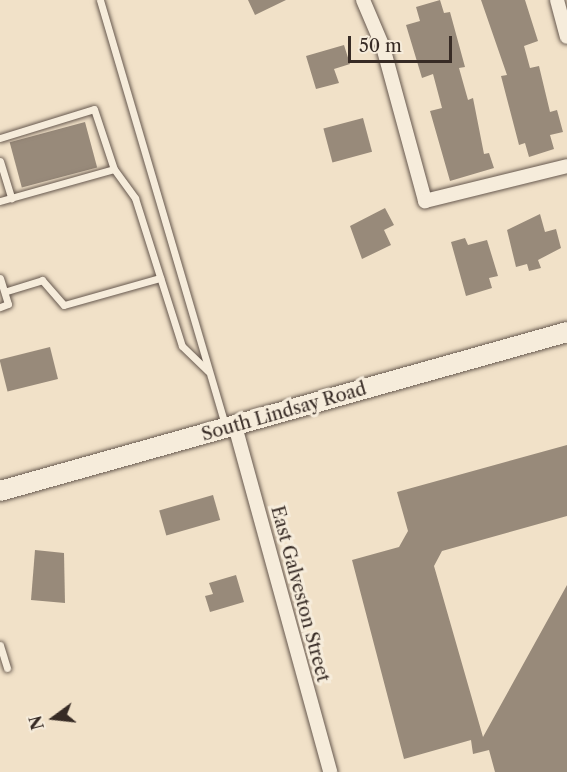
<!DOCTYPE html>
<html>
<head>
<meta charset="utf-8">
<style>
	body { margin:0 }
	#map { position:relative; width:567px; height:772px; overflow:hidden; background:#f1e1c8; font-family:"Libre Caslon Text",serif }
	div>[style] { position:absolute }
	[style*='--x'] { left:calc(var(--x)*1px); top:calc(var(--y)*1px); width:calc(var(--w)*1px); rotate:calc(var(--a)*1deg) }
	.building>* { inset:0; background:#988a7a; transform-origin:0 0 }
	.roads { filter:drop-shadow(0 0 2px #66584e) drop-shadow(0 0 2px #66584e) }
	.lane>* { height:7px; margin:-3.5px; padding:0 3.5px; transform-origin:3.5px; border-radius:3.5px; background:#f6ecdb }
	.street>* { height:14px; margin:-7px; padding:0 7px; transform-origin:7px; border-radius:7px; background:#f6ecdb }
	.secondary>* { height:20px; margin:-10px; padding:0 10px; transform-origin:10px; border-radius:10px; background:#f6ecdb }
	span { translate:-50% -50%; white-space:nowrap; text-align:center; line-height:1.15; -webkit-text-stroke:6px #f6ecdb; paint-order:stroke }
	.street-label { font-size:18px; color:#372b25 }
	.north { position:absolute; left:24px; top:688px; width:60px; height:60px; -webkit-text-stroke:4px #f6ecdb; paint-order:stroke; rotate:255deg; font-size:16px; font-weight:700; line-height:24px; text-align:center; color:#372b25 }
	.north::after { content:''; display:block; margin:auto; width:21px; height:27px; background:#372b25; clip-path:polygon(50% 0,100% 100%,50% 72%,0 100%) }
	.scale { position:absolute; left:348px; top:36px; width:104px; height:27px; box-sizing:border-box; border:3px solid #372b25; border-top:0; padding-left:8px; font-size:18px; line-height:21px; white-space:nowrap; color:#372b25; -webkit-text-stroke:4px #f6ecdb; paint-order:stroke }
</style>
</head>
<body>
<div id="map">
	<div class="building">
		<i style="clip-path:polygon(248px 0,286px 0,255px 15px)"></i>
		<i style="clip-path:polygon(440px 0,444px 13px,450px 12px,465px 67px,459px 68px,468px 100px,473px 98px,484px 154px,489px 153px,494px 168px,450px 181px,430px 111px,442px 108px,433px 74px,422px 78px,406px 25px,420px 21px,416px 7px)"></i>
		<i style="clip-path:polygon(481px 0,525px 0,538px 41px,524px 46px,530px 68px,539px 66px,550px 112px,557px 110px,563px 132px,550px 135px,554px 149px,529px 157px,525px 143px,519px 145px,501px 76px,507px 75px)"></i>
		<i style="clip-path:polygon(344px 45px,350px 64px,334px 69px,339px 83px,316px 89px,306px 56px)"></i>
		<i style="left:363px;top:118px;width:35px;height:41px;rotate:75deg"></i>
		<i style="left:85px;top:122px;width:47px;height:78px;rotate:75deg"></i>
		<i style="clip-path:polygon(385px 208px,394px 225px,384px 230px,391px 245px,362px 259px,350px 226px)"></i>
		<i style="clip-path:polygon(540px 214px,545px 232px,556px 229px,561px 248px,538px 260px,541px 268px,529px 271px,527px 264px,516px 267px,507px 230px)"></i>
		<i style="clip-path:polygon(465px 238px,468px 245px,487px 240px,498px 276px,489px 278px,492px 288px,466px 296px,451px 242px)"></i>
		<i style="left:50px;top:347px;width:33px;height:52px;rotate:76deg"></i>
		<i style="clip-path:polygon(567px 445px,567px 516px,442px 551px,434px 566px,483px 737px,567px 585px,567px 772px,495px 772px,489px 750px,473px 754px,471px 740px,404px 759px,352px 560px,399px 547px,408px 531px,397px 492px)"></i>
		<i style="left:213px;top:495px;width:26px;height:56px;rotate:74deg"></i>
		<i style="clip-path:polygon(35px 550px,64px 553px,65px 603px,31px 600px)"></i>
		<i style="clip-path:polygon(236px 575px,244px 602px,210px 612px,205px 596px,213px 594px,209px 583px)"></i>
	</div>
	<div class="roads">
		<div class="lane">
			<i style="--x:100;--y:0;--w:444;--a:73.6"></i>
			<i style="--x:0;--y:138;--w:98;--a:-17.1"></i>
			<i style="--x:94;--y:109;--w:63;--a:71.6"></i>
			<i style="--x:114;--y:169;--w:36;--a:54"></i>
			<i style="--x:135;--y:198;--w:155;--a:72.4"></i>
			<i style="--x:182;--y:346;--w:36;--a:44"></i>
			<i style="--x:0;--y:161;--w:39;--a:73"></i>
			<i style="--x:0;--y:201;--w:118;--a:-15.7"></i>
			<i style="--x:0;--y:278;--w:27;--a:73"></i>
			<i style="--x:8;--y:304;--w:9;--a:159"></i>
			<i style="--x:7;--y:291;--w:37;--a:-17"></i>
			<i style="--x:42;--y:280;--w:33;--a:49"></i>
			<i style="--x:64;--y:305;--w:100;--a:-15.7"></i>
			<i style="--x:0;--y:645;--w:24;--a:73"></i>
		</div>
		<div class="street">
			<i style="--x:363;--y:0;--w:51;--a:66.9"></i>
			<i style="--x:383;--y:47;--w:160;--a:74.7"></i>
			<i style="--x:425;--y:201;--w:146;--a:-13.8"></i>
			<i style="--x:557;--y:0;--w:38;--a:75"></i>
			<i style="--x:235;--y:426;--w:359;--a:74.6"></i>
		</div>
		<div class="secondary">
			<i style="--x:0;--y:491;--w:589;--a:-15.66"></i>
		</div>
	</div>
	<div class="street-label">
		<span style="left:284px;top:412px;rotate:-16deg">South Lindsay Road</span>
		<span style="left:300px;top:594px;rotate:75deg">East Galveston Street</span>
	</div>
	<div class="north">N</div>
	<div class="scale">50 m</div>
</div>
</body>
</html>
